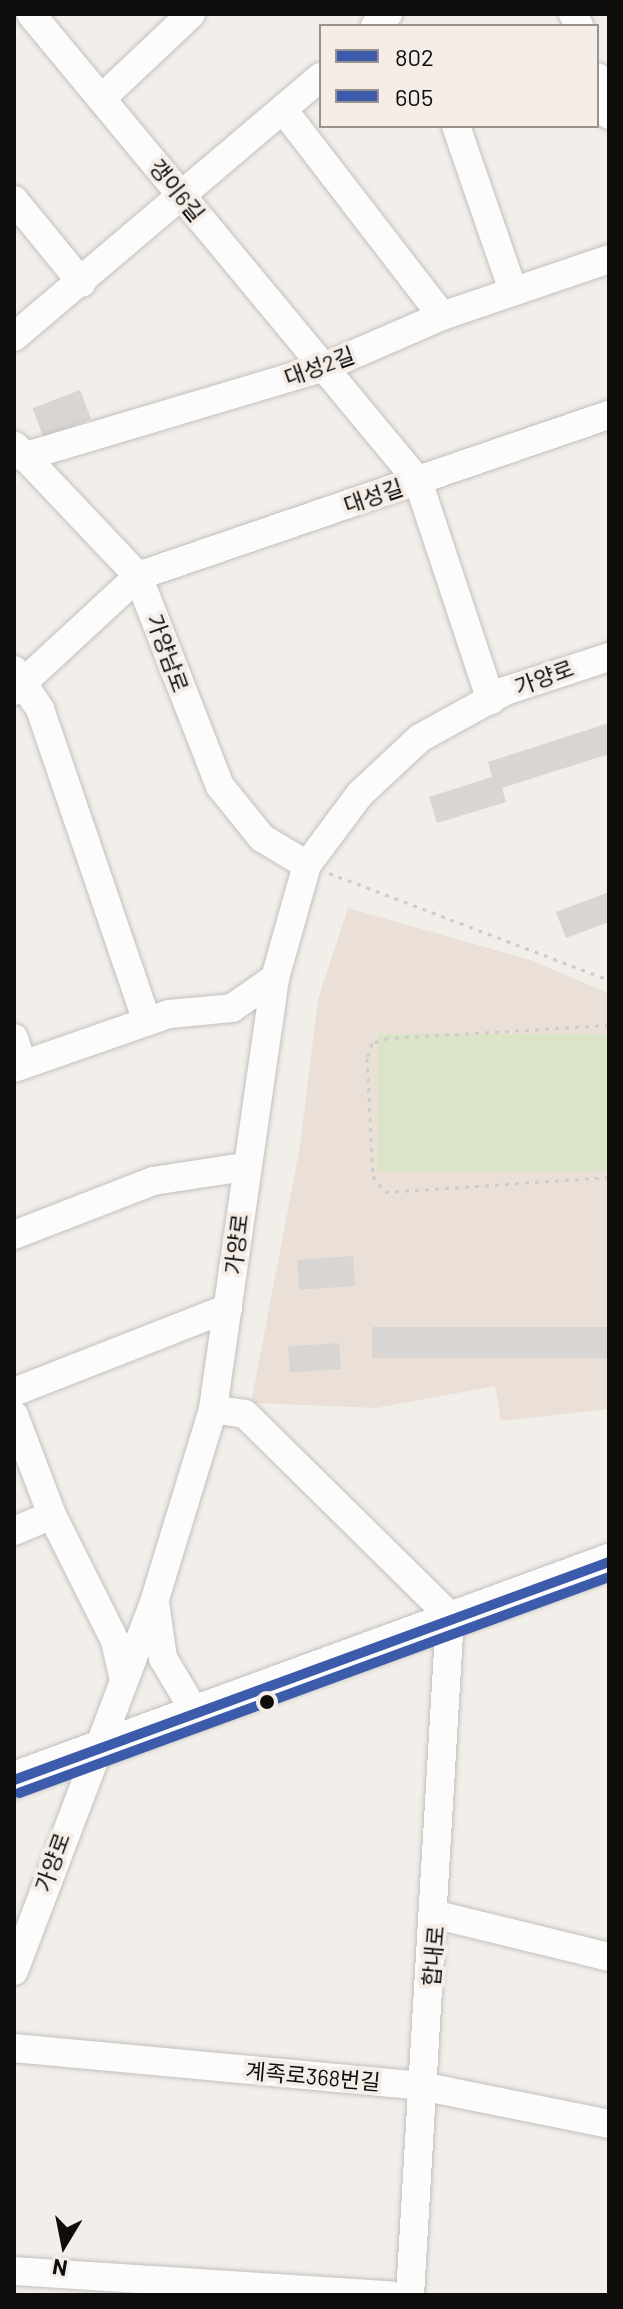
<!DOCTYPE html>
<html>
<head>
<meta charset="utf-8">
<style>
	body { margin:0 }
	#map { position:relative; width:623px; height:2309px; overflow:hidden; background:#f2eeea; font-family:Barlow,"Noto Sans KR",sans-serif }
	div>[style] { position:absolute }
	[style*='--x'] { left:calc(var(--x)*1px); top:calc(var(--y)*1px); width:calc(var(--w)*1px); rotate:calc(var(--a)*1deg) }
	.built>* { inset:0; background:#eae0d8 }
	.green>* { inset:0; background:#dae5c8; transform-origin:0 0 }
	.building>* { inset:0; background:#d8d5d2; transform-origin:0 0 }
	.path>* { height:3px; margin-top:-1.5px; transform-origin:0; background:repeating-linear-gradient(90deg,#cecdcc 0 4px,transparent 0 10px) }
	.roads { filter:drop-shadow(0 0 2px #c3c0bd) drop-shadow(0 0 2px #c3c0bd) }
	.minor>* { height:28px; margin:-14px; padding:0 14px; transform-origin:14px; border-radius:14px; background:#fdfcfc }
	.major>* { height:36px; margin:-18px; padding:0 18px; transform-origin:18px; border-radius:18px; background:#fdfcfc }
	.bus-1>* { height:10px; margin:-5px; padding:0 5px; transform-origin:5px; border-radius:5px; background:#3d5bab }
	.bus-2>* { height:10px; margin:-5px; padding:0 5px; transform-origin:5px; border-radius:5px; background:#3d5bab }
	.dots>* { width:22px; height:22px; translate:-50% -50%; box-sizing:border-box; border:4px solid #f5ede7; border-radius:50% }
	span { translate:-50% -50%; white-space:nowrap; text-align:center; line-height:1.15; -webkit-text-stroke:8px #f5ede7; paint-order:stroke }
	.street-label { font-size:22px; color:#0f0d0b }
	.frame { position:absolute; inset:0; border:16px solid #0f0d0b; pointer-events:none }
	.legend { position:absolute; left:319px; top:24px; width:280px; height:104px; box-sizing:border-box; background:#f5ede7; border:2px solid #99938f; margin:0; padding:10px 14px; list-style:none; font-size:24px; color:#0f0d0b }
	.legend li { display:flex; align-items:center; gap:16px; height:40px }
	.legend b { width:40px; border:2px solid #99938f }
	.north { position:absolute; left:24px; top:2205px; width:80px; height:80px; -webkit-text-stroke:6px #f5ede7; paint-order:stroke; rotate:190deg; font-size:22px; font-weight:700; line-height:32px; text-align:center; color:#0f0d0b }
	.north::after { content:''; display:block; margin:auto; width:28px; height:36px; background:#0f0d0b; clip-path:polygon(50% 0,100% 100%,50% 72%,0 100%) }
</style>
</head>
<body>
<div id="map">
	<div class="built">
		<i style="clip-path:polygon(348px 908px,527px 959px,609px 993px,609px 1409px,501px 1421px,495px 1386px,377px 1408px,251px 1403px,300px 1146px,318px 999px)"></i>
	</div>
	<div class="green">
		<i style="left:609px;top:1034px;width:137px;height:231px;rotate:90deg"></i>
	</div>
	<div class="building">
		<i style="left:80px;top:390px;width:31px;height:51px;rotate:69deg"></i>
		<i style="clip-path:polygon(609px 723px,609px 754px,502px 788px,506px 802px,437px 823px,429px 797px,492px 777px,488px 762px)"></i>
		<i style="clip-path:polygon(609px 892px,609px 922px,566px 938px,556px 912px)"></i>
		<i style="left:353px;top:1256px;width:30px;height:56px;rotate:86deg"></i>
		<i style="left:609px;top:1327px;width:31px;height:237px;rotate:90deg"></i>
		<i style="left:339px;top:1343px;width:26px;height:51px;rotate:86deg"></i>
	</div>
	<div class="path">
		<i style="--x:329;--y:873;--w:300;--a:20.9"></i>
		<i style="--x:609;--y:1025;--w:221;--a:176.6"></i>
		<i style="--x:388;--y:1038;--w:17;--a:163"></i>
		<i style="--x:372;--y:1043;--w:16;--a:108"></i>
		<i style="--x:367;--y:1058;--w:118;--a:87.1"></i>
		<i style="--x:373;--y:1176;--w:20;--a:53"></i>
		<i style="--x:385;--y:1192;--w:225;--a:-3.8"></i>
	</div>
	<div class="roads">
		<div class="minor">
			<i style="--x:31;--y:14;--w:607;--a:50.35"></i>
			<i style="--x:418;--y:481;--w:231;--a:71.6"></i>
			<i style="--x:573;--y:14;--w:13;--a:63"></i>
			<i style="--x:375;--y:26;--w:18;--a:-43"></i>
			<i style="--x:597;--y:77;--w:40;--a:72"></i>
			<i style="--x:103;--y:97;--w:121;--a:-43.3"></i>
			<i style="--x:285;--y:112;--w:257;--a:52.4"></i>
			<i style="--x:456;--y:126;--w:175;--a:70.9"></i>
			<i style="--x:14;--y:200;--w:107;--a:50.7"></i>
			<i style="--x:14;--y:337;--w:402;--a:-40.3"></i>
			<i style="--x:15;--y:446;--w:179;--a:46.6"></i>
			<i style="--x:138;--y:576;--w:225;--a:68.7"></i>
			<i style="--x:220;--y:786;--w:67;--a:51.1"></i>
			<i style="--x:262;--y:838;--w:52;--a:31"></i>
			<i style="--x:23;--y:457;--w:312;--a:-16.6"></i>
			<i style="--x:322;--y:368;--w:131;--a:-23.4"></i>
			<i style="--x:442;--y:316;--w:176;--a:-18.8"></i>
			<i style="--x:14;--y:670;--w:47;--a:56.3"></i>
			<i style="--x:40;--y:709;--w:330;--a:71.1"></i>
			<i style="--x:14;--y:691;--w:169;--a:-42.8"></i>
			<i style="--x:138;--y:576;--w:498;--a:-18.9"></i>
			<i style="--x:14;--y:1038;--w:28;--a:73"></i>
			<i style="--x:14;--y:1068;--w:164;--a:-19.2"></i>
			<i style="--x:169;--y:1014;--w:63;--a:-5.4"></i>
			<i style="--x:232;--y:1008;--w:52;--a:-34.9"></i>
			<i style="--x:14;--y:1235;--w:149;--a:-21.2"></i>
			<i style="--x:153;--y:1181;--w:93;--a:-8.7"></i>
			<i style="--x:14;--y:1392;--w:230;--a:-21.4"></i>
			<i style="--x:213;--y:1409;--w:32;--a:9"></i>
			<i style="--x:245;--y:1414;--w:288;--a:44.6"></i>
			<i style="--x:450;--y:1616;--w:680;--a:93.37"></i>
			<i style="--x:14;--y:1415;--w:107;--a:69.2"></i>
			<i style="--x:52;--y:1515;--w:141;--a:63.4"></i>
			<i style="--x:115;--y:1641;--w:37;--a:77"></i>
			<i style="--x:14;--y:1531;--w:41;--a:-22.8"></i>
			<i style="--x:155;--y:1603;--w:56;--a:81.7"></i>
			<i style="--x:163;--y:1658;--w:59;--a:59.5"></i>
			<i style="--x:437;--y:1915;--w:177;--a:13.7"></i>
			<i style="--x:14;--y:1971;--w:398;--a:-69.2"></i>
			<i style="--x:155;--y:1599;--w:199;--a:-73"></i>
			<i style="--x:213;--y:1409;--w:435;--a:-81.8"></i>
			<i style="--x:275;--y:978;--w:117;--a:-74.2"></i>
			<i style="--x:307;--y:865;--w:89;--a:-53.3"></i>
			<i style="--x:360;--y:794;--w:82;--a:-43"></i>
			<i style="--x:420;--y:738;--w:97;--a:-28.9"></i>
			<i style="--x:505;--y:691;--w:109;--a:-18.1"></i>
			<i style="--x:14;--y:2048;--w:409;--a:5.3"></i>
			<i style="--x:421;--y:2086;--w:192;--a:11.4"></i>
			<i style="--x:14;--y:2271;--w:377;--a:3.7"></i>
		</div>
		<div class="major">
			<i style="--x:14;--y:1780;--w:634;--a:-20.12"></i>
		</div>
	</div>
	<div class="bus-1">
		<i style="--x:14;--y:1780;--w:634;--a:-20.12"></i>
	</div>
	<div class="bus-2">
		<i style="--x:19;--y:1793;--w:628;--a:-20.11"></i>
	</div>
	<div class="dots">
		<i style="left:267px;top:1702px;background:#0f0d0b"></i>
	</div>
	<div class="street-label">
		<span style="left:177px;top:190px;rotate:51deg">갱이6길</span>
		<span style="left:319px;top:366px;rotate:-20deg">대성2길</span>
		<span style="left:373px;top:496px;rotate:-19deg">대성길</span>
		<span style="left:168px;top:653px;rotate:70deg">가양남로</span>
		<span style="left:544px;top:677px;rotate:-20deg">가양로</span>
		<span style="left:236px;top:1244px;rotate:-83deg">가양로</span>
		<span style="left:52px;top:1862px;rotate:-70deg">가양로</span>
		<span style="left:433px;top:1956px;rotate:-85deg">합내로</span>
		<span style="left:313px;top:2076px;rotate:5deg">계족로368번길</span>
	</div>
	<div class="frame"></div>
	<ul class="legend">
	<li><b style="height:10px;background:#3d5bab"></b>802</li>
	<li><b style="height:10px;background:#3d5bab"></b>605</li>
	</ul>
	<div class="north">N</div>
</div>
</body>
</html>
